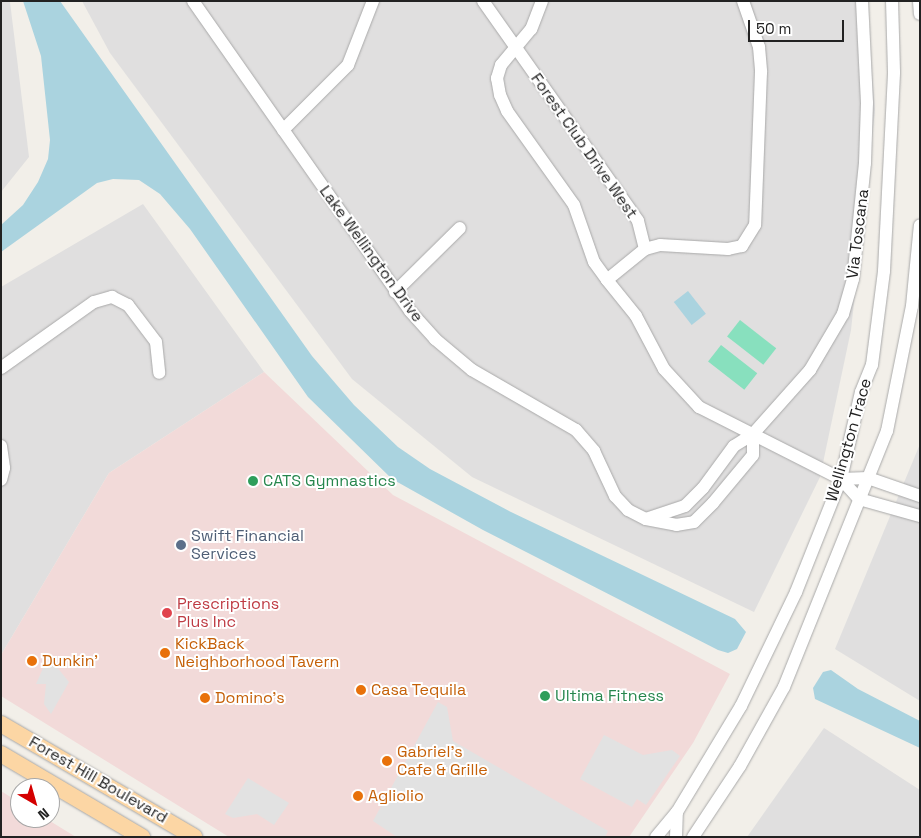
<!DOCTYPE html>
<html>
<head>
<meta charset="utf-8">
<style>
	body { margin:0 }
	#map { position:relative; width:921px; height:838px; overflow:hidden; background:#f2efe9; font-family:"Space Grotesk",sans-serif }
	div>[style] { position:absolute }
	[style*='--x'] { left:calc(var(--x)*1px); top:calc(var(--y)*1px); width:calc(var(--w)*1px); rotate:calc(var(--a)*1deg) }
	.residential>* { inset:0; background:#e0dfdf }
	.commercial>* { inset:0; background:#f2dad9 }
	.pitch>* { inset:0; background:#88e0be; transform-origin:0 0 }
	.parking>* { inset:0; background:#e2e2e2 }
	.water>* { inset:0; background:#aad3df; transform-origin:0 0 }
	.roads { filter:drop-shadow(0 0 1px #a9a9a9) drop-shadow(0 0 1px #a9a9a9) }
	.minor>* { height:12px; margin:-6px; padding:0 6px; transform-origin:6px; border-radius:6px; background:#fff }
	.major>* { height:16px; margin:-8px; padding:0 8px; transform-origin:8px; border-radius:8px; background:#fcd6a4 }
	.dots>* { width:14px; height:14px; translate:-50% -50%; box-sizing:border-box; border:2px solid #fff; border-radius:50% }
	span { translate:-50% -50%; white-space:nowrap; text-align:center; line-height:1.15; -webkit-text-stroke:4px #fff; paint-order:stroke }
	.street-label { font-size:16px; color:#222 }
	.leisure-label { font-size:16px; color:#27864d }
	.left { translate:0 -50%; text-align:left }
	.service-label { font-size:16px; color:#4e5e75 }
	.health-label { font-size:16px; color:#be3a42 }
	.food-label { font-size:16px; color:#c56008 }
	.frame { position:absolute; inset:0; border:2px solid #222; pointer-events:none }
	.north { position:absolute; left:10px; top:778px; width:50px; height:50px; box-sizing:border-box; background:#fff; border:1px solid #a7a7a7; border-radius:50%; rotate:142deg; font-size:14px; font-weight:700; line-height:20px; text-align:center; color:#222 }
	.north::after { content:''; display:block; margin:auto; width:18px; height:22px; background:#d40000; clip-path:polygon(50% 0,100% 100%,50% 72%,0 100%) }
	.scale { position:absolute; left:748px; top:20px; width:96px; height:22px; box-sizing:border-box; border:2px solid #222; border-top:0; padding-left:6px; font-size:15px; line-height:18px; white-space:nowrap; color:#222; -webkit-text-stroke:4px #fff; paint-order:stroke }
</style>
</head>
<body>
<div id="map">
	<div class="residential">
		<i style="clip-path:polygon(1px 1px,10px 2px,29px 157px,1px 192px)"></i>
		<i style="clip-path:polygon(82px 1px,866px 1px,875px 110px,851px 330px,820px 477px,754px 612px,472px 477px,352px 379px,110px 53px)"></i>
		<i style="clip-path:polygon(143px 204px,264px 372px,109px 473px,1px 655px,1px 287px)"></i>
		<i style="clip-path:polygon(920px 444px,920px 701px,835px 649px)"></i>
		<i style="clip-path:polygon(824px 728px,920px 790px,920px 837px,747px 837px)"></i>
	</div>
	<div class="commercial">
		<i style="clip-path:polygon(264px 372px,393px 495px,730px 674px,693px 743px,629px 837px,229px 837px,1px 696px,1px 655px,109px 473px)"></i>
		<i style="clip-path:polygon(1px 791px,20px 803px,20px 818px,45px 818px,76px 837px,1px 837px)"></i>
	</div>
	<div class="pitch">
		<i style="left:740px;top:320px;width:46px;height:21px;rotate:38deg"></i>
		<i style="left:721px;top:345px;width:46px;height:21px;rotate:38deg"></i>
	</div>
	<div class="parking">
		<i style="clip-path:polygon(44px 666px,56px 666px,69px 682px,51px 714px,44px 704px,46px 684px,36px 684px)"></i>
		<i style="clip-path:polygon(438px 702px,447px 707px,453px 741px,608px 831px,605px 837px,397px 837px,373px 821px)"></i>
		<i style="clip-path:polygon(604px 735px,643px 755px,672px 750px,680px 756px,646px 805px,637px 799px,632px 807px,580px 779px)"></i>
		<i style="clip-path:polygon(248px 778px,289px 803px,274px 825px,257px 814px,233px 818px,225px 814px)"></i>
	</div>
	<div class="water">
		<i style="clip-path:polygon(23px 1px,60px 1px,312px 356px,354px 405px,398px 447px,430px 469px,511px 512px,735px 619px,746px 632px,737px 649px,728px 653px,718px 650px,483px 530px,392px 479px,308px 397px,190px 229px,160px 194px,139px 180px,113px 179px,97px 183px,1px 252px,1px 225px,23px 205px,38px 182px,48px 159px,50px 140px,41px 56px)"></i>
		<i style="left:688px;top:291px;width:29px;height:18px;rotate:52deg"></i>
		<i style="clip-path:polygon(831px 670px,858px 689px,920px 721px,920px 748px,815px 699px,813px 688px,823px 672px)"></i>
	</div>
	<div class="roads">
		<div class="minor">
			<i style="--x:193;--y:1;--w:378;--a:55"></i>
			<i style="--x:410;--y:311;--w:38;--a:48"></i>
			<i style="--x:435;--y:339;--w:48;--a:40"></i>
			<i style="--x:472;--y:370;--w:120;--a:30"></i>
			<i style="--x:576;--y:430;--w:28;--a:49"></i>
			<i style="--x:594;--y:451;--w:50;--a:65"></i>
			<i style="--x:615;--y:496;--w:19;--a:47"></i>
			<i style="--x:628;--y:510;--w:20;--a:27"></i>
			<i style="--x:646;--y:519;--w:31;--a:11"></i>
			<i style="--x:676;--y:525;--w:18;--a:-9"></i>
			<i style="--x:694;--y:522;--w:27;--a:-45"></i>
			<i style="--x:713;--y:503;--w:62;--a:-50.2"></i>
			<i style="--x:753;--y:455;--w:21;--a:-90"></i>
			<i style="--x:483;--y:1;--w:269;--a:54.8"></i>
			<i style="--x:638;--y:221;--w:29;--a:76"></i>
			<i style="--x:542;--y:1;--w:30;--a:111"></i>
			<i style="--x:531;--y:29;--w:47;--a:129.8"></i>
			<i style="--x:501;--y:65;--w:14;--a:107"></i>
			<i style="--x:497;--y:78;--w:17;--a:80"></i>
			<i style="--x:500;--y:95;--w:17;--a:66"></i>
			<i style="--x:507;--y:111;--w:115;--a:54.5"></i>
			<i style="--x:574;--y:205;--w:60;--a:70.7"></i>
			<i style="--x:594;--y:262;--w:22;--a:54"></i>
			<i style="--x:743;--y:1;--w:49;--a:70.8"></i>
			<i style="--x:759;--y:47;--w:25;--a:85"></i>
			<i style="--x:761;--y:72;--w:153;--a:92.2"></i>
			<i style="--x:755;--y:225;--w:25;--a:122"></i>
			<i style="--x:742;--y:246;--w:14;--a:168"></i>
			<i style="--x:728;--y:249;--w:68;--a:-176.6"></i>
			<i style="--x:660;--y:245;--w:16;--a:165"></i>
			<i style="--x:645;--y:249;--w:49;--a:140.8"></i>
			<i style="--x:607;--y:280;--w:46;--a:51.1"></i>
			<i style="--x:636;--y:316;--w:60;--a:62.2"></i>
			<i style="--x:664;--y:369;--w:52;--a:47.4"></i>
			<i style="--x:699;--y:407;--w:159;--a:26.9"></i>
			<i style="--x:841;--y:479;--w:27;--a:48"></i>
			<i style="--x:859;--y:499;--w:63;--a:15.6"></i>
			<i style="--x:919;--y:1;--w:13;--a:86"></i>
			<i style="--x:283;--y:130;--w:92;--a:-45"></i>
			<i style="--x:348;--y:65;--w:69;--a:-68.7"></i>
			<i style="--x:395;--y:292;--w:91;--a:-44.6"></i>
			<i style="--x:1;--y:368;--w:114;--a:-35.4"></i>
			<i style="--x:94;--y:302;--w:19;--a:-16"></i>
			<i style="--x:112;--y:297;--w:18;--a:27"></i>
			<i style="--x:128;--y:305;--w:46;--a:52.9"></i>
			<i style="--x:156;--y:342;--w:31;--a:84"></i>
			<i style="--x:1;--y:446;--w:22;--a:82"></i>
			<i style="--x:4;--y:468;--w:12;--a:104"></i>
			<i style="--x:841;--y:479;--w:27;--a:-2"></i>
			<i style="--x:868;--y:478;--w:55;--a:19.1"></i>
			<i style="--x:646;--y:519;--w:41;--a:-18.4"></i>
			<i style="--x:685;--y:506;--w:25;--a:-45"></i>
			<i style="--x:703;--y:488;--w:52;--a:-53.6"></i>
			<i style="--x:734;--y:446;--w:22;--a:-32"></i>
			<i style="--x:753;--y:434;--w:86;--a:-48.3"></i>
			<i style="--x:810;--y:370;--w:65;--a:-59.5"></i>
			<i style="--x:843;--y:314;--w:36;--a:-74"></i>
			<i style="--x:853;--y:279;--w:117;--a:-84.1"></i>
			<i style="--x:865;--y:163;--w:60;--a:-88.1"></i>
			<i style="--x:867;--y:103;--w:102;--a:-92.8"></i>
			<i style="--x:656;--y:837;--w:33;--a:-50"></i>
			<i style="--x:677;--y:812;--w:124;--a:-58.9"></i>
			<i style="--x:741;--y:706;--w:127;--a:-64.2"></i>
			<i style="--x:796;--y:592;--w:122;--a:-68.3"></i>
			<i style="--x:841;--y:479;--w:89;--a:-77.1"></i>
			<i style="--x:861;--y:392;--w:29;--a:-68"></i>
			<i style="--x:872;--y:365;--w:95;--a:-82.7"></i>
			<i style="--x:884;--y:271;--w:199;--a:-87.1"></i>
			<i style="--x:894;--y:72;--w:71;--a:-91.6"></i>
			<i style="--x:676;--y:837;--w:25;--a:-88"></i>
			<i style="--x:693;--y:837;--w:85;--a:-56.5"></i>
			<i style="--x:740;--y:766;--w:90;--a:-60.9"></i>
			<i style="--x:784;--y:687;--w:276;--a:-68.1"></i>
			<i style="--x:887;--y:431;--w:127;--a:-78.7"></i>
			<i style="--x:912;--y:306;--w:81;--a:-84.4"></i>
		</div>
		<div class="major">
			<i style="--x:1;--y:724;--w:224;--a:30.3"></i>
			<i style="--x:1;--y:754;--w:164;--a:30.5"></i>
		</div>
	</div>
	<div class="dots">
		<i style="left:253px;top:481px;background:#2e9e5b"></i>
		<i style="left:181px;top:545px;background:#5c6f8a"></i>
		<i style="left:167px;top:613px;background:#e0444e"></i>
		<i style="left:165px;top:653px;background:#e8710a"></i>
		<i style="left:32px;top:661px;background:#e8710a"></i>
		<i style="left:361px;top:690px;background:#e8710a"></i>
		<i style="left:545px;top:696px;background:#2e9e5b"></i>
		<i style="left:205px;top:698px;background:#e8710a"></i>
		<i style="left:387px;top:761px;background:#e8710a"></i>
		<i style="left:358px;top:796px;background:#e8710a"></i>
	</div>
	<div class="street-label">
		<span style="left:584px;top:146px;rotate:55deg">Forest Club Drive West</span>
		<span style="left:858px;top:234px;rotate:-83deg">Via Toscana</span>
		<span style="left:371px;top:254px;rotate:54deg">Lake Wellington Drive</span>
		<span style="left:849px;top:440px;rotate:-74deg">Wellington Trace</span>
		<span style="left:98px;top:780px;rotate:30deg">Forest Hill Boulevard</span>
	</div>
	<div class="leisure-label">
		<span class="left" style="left:263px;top:481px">CATS Gymnastics</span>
		<span class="left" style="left:555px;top:696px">Ultima Fitness</span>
	</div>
	<div class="service-label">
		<span class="left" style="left:191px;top:545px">Swift Financial<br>Services</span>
	</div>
	<div class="health-label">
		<span class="left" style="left:177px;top:613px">Prescriptions<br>Plus Inc</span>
	</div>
	<div class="food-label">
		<span class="left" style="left:175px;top:653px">KickBack<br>Neighborhood Tavern</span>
		<span class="left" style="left:42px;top:661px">Dunkin'</span>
		<span class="left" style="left:371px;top:690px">Casa Tequila</span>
		<span class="left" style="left:215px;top:698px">Domino's</span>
		<span class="left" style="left:397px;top:761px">Gabriel's<br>Cafe &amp; Grille</span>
		<span class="left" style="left:368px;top:796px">Agliolio</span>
	</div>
	<div class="frame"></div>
	<div class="north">N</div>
	<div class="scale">50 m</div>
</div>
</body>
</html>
